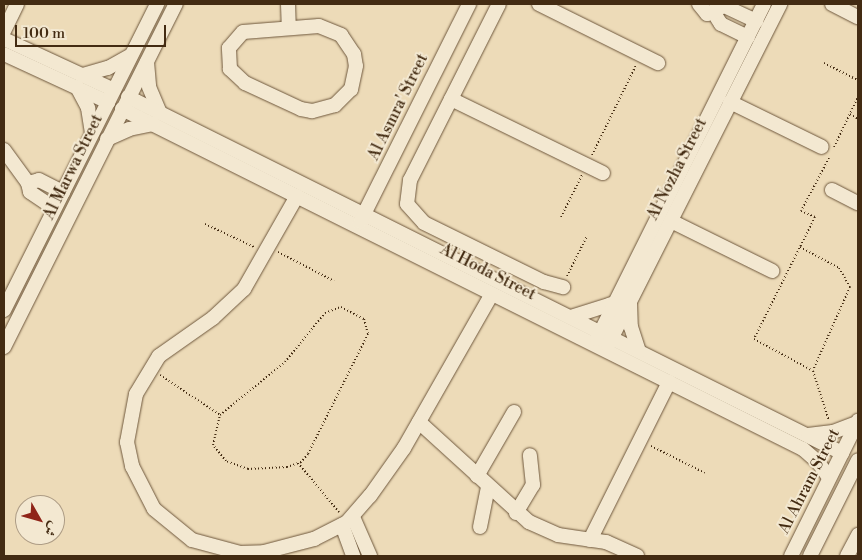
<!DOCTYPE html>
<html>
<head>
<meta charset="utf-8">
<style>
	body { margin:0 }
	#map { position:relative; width:862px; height:560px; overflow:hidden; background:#eddbb8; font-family:"Libre Bodoni",Amiri,serif }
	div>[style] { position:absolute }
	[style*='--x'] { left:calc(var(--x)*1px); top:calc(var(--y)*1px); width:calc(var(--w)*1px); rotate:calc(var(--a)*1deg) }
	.path>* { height:2px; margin-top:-1px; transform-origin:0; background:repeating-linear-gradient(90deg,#432b12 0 1px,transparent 0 3.5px) }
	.roads { filter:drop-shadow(0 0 1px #6e573c) drop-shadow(0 0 1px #6e573c) }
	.minor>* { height:14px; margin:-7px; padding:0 7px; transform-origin:7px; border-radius:7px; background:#f3e8d1 }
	span { translate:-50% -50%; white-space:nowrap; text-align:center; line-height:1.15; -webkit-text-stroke:4px #f3e8d1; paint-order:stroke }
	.street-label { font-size:16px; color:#432b12 }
	.frame { position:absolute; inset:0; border:5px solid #432b12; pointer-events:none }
	.north { position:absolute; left:15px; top:495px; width:50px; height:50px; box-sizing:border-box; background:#f3e8d1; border:1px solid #ad9c85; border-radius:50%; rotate:128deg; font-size:14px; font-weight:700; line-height:20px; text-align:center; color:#432b12 }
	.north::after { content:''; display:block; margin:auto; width:18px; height:22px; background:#8f2418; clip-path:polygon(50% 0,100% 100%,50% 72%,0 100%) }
	.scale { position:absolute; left:15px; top:25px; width:151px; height:22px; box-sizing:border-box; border:2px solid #432b12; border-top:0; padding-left:6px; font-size:15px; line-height:18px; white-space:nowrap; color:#432b12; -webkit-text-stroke:4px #f3e8d1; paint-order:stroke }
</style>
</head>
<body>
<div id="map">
	<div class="path">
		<i style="--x:824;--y:63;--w:38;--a:27"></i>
		<i style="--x:850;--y:114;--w:9;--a:32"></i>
		<i style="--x:834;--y:147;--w:55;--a:-64.4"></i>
		<i style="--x:592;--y:155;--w:100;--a:-63.9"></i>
		<i style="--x:829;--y:158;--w:60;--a:117.8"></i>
		<i style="--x:801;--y:211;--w:15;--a:23"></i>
		<i style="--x:815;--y:217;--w:136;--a:116.6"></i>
		<i style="--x:754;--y:339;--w:67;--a:28.5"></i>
		<i style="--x:813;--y:371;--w:52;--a:72.3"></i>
		<i style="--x:561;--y:217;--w:47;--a:-63.4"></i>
		<i style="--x:205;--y:224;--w:54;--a:25.1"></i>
		<i style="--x:800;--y:247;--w:44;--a:28.3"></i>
		<i style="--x:839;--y:268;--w:22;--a:60"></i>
		<i style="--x:850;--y:287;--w:91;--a:114"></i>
		<i style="--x:278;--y:252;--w:63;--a:27.4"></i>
		<i style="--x:567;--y:276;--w:45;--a:-63.4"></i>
		<i style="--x:341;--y:307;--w:26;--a:28"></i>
		<i style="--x:364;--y:319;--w:16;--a:75"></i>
		<i style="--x:368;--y:334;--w:134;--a:116.6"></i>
		<i style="--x:308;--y:454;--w:11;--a:131"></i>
		<i style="--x:301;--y:462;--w:15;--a:160"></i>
		<i style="--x:287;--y:467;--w:39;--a:177"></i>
		<i style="--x:248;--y:469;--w:23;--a:-160"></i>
		<i style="--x:226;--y:461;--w:21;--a:-129"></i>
		<i style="--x:213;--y:445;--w:31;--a:-77"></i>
		<i style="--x:220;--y:415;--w:84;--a:-39.2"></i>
		<i style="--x:285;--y:362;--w:63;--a:-50.8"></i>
		<i style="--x:325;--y:313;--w:17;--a:-21"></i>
		<i style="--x:160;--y:375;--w:72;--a:33.7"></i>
		<i style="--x:651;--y:446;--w:60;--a:26.6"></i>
		<i style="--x:298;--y:463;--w:64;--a:50.1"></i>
	</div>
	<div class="roads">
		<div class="minor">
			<i style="--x:288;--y:4;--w:24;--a:88"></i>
			<i style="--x:499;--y:4;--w:197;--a:116.8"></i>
			<i style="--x:410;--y:180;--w:24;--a:97"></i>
			<i style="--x:407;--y:204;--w:25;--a:48"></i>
			<i style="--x:424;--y:223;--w:134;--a:26.2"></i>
			<i style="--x:544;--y:282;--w:20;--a:15"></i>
			<i style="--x:539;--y:4;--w:133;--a:26.4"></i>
			<i style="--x:699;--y:4;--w:13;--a:51"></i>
			<i style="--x:707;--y:14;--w:14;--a:-25"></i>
			<i style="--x:832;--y:4;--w:29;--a:27"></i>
			<i style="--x:722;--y:5;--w:38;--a:25"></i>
			<i style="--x:714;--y:13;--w:13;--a:58"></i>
			<i style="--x:721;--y:24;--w:30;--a:26"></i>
			<i style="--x:319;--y:26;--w:24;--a:22"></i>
			<i style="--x:341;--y:35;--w:23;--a:56"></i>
			<i style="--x:354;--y:54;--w:12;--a:81"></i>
			<i style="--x:356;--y:66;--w:24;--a:102"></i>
			<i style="--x:351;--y:89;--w:23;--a:135"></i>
			<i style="--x:335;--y:105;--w:24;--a:165"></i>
			<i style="--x:312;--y:111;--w:11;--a:-170"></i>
			<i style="--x:301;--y:109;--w:62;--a:-155.1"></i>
			<i style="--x:245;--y:83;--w:21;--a:-137"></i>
			<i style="--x:230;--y:69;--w:21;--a:-93"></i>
			<i style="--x:229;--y:48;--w:21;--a:-49"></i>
			<i style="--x:243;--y:32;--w:76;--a:-4.5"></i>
			<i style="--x:4;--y:31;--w:30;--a:-64"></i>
			<i style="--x:4;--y:39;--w:121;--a:24.9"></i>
			<i style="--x:4;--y:54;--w:115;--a:24.8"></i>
			<i style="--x:147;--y:62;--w:25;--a:85"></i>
			<i style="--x:149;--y:87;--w:26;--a:67"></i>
			<i style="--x:83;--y:75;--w:26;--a:-16"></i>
			<i style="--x:108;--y:68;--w:26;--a:-29"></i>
			<i style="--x:77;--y:87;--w:24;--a:62"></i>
			<i style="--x:88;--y:108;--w:24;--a:81"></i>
			<i style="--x:128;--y:97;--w:798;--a:26.5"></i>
			<i style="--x:451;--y:99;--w:169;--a:26"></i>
			<i style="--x:730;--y:102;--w:102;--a:26.1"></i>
			<i style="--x:122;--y:109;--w:761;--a:26.53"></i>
			<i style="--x:803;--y:449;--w:20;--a:41"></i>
			<i style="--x:818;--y:462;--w:19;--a:55"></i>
			<i style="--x:107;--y:139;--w:24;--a:-24"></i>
			<i style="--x:129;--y:129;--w:25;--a:-12"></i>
			<i style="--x:4;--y:150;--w:41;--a:54"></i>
			<i style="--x:28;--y:183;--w:9;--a:77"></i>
			<i style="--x:30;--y:192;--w:29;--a:34"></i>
			<i style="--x:28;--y:183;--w:11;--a:-15"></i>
			<i style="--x:39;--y:180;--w:27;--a:27"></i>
			<i style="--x:832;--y:190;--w:29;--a:27"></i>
			<i style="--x:297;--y:196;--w:107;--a:119.7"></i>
			<i style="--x:244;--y:289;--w:42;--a:136.9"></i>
			<i style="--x:213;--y:318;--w:66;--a:144.9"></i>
			<i style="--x:159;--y:356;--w:44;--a:121.2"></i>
			<i style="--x:136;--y:394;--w:49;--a:100.6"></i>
			<i style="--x:127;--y:442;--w:25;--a:78"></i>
			<i style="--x:132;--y:466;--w:48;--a:62.9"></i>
			<i style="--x:154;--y:509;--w:49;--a:39.2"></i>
			<i style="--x:192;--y:540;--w:50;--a:15.2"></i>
			<i style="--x:240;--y:553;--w:24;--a:-2"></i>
			<i style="--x:264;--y:552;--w:52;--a:-14.6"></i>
			<i style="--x:314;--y:539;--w:37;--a:-27"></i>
			<i style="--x:347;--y:522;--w:35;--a:-49"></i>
			<i style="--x:370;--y:496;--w:59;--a:-54.7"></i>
			<i style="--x:404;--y:448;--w:177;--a:-60.3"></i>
			<i style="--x:671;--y:221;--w:113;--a:26.3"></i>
			<i style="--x:360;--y:222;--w:244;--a:-63.4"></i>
			<i style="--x:630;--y:303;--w:24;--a:88"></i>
			<i style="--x:631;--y:327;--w:25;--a:72"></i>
			<i style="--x:4;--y:310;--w:342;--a:-63.4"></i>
			<i style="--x:571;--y:317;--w:46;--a:-17.7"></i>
			<i style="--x:597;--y:339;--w:374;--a:-63.5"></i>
			<i style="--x:608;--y:345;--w:382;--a:-63.2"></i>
			<i style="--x:4;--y:347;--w:384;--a:-63.4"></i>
			<i style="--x:419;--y:422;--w:149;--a:42.3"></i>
			<i style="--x:529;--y:522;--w:32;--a:24"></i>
			<i style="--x:558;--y:535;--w:49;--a:8.3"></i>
			<i style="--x:606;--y:542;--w:34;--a:24"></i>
			<i style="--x:808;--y:435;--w:25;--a:-7"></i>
			<i style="--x:833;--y:432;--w:26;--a:-21"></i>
			<i style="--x:477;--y:476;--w:74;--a:-60"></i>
			<i style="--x:516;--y:513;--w:33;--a:-59"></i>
			<i style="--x:533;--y:485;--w:30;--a:-96"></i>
			<i style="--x:353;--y:517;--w:43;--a:66.4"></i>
			<i style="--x:342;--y:525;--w:33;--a:70"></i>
			<i style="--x:480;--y:527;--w:41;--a:-78.7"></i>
			<i style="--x:590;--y:540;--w:177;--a:-63.4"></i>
			<i style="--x:791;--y:556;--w:151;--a:-63.6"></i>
			<i style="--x:810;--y:556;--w:107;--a:-63.4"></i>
			<i style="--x:847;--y:556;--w:24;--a:-62"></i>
		</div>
	</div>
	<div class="street-label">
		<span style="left:398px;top:107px;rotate:-64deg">Al Asmra' Street</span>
		<span style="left:73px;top:167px;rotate:-64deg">Al Marwa Street</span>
		<span style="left:677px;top:169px;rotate:-63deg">Al Nozha Street</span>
		<span style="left:488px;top:272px;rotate:27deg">Al Hoda Street</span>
		<span style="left:809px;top:481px;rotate:-63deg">Al Ahram Street</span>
	</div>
	<div class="frame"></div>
	<div class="north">ش</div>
	<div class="scale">100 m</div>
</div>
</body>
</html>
